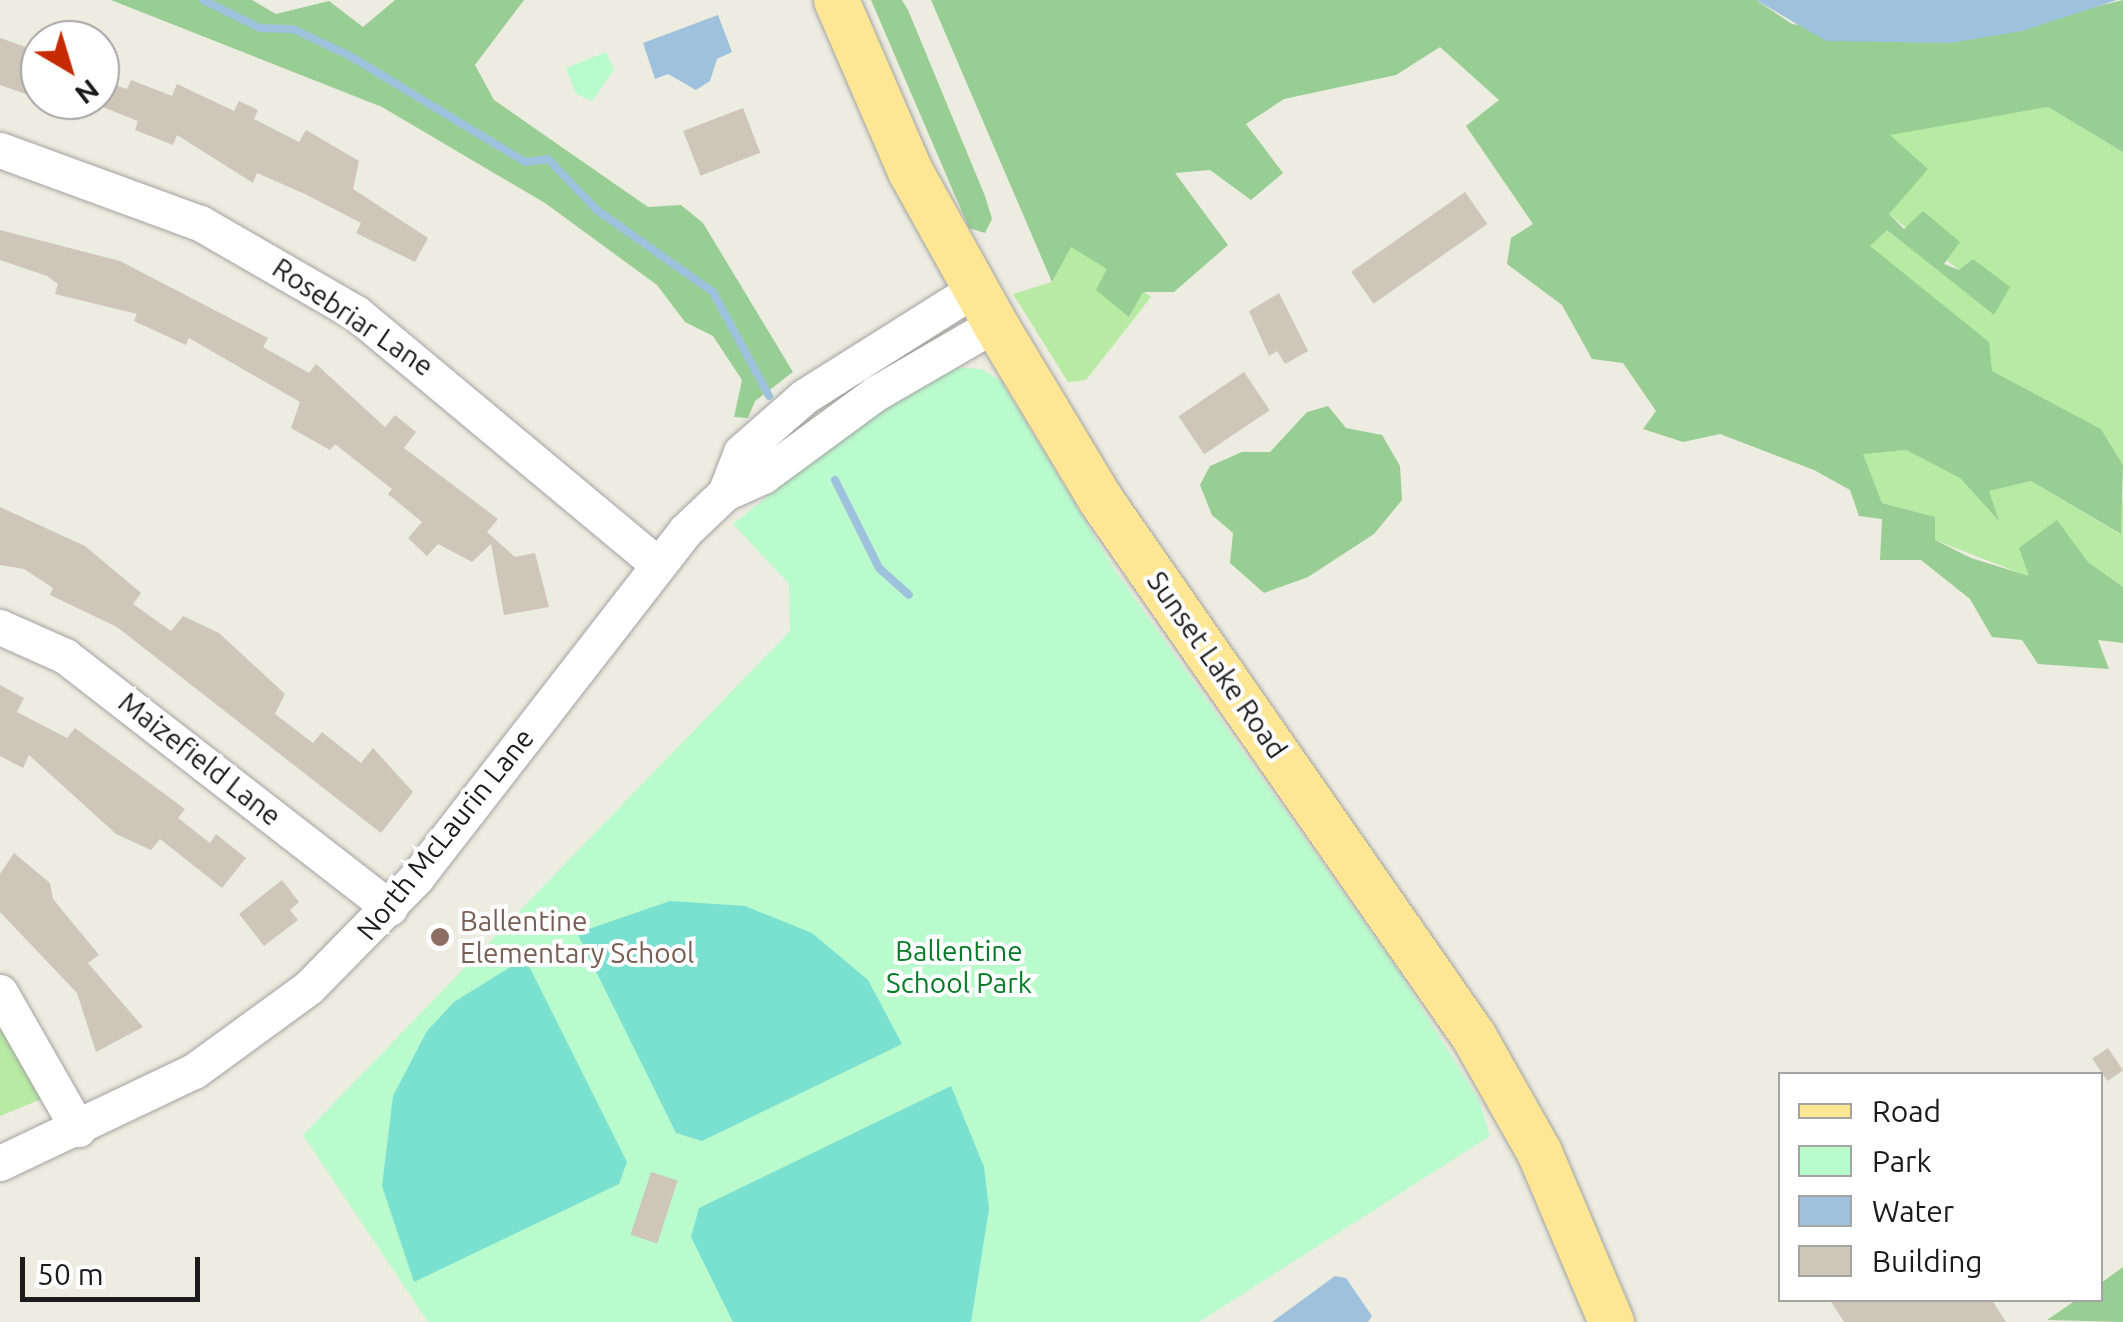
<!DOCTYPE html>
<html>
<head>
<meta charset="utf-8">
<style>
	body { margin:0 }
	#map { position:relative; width:2123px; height:1322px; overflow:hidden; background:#edece0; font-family:Ubuntu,sans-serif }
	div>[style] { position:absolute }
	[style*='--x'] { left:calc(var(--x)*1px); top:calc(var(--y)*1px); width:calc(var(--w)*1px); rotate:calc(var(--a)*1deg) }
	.grass>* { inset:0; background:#b7eaa3 }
	.forest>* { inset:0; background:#98ce93 }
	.park>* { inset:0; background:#bafbcd }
	.pitch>* { inset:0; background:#7ae0cf }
	.water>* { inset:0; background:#9ec1dd }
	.stream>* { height:8px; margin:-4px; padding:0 4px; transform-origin:4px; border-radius:4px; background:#9ec1dd }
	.building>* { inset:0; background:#cdc6b9; transform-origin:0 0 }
	.roads { filter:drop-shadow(0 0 2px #a2a2a2) drop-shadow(0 0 2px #a2a2a2) }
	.minor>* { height:35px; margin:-17.5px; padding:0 17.5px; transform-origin:17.5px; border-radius:17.5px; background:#fff }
	.major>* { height:45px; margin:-22.5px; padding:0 22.5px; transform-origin:22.5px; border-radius:22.5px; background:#fee794 }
	.dots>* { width:28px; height:28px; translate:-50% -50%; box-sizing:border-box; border:5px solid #fff; border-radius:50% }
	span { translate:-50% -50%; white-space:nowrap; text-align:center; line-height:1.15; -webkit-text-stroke:8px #fff; paint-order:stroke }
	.street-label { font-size:28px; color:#1b1b1b }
	.education-label { font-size:28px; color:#785e54 }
	.left { translate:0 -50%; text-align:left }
	.park-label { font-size:28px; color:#087b2a }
	.legend { position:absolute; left:1778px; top:1072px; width:325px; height:230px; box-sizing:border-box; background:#fff; border:2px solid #a4a4a4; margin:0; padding:12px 18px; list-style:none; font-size:30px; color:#1b1b1b }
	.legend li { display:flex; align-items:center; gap:20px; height:50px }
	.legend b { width:50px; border:2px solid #a4a4a4 }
	.north { position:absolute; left:20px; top:20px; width:100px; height:100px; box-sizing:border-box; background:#fff; border:2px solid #a4a4a4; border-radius:50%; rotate:142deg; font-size:28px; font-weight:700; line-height:40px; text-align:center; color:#1b1b1b }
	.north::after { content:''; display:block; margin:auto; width:35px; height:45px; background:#c62b00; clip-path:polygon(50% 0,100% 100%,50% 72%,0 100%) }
	.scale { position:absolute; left:20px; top:1257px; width:180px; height:45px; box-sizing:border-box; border:5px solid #1b1b1b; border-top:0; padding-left:12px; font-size:30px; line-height:35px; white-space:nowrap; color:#1b1b1b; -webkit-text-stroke:8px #fff; paint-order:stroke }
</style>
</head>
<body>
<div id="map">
	<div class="grass">
		<i style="clip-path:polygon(2048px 107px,2123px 152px,2123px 465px,2101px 429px,1992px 371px,1869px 246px,1886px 229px,1994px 315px,1959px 270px,1889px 214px,1889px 134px)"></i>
		<i style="clip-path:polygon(1071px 246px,1108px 269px,1129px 317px,1143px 291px,1151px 297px,1086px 380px,1068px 382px,1013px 294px,1052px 282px)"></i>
		<i style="clip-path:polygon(1906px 450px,1960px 478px,1997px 519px,1988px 491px,2031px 481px,2120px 534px,2123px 493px,2123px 587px,2088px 562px,2057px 521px,2030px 577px,1935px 540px,1935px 517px,1882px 503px,1862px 453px)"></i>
		<i style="clip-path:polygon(0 1007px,49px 1096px,0 1116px)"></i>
	</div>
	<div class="forest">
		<i style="clip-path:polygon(111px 0,252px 0,276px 14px,329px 1px,363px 27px,395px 0,524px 0,475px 65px,494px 100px,648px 207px,681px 205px,703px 223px,793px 372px,755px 401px,748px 418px,734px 417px,742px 380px,713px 336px,685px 322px,657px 285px,545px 203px,382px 107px)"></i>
		<i style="clip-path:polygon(871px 0,902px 0,908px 10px,985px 196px,992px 219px,985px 233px,969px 228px)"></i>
		<i style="clip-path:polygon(931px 0,1756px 0,1792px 24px,1950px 43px,2123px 0,2123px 152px,2048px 107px,1890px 135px,1928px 169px,1889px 214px,1904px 229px,1923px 211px,1960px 242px,1944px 264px,1959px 270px,1973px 259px,2010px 287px,1994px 315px,1887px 230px,1870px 246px,1989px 342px,1992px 371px,2101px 429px,2123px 465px,2121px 534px,2031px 481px,1989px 491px,1999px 521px,1960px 478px,1906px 450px,1863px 454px,1882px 503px,1935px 517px,1935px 540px,1971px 558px,2029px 576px,2019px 548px,2057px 520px,2088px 562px,2123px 587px,2123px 643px,2098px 640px,2109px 669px,2038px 664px,2022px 640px,1992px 637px,1970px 599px,1921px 560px,1880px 560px,1882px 519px,1859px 516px,1850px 490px,1814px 470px,1720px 434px,1683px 442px,1643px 429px,1656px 411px,1623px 363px,1592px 359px,1562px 305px,1507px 264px,1511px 238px,1533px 224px,1466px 126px,1499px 100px,1440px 47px,1396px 75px,1284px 99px,1246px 124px,1283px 173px,1251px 200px,1210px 170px,1175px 173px,1228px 245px,1174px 292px,1143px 292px,1129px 317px,1096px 290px,1107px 269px,1071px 247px,1052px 282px)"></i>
		<i style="clip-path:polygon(1328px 406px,1346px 428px,1382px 435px,1400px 466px,1402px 500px,1374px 534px,1308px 577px,1264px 593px,1230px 563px,1233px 533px,1212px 515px,1200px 485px,1210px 466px,1242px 452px,1270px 452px,1307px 412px)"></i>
		<i style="clip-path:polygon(2123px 1267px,2123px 1322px,2047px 1320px,2076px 1300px,2100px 1300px,2101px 1283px)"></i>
	</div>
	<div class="park">
		<i style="clip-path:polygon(606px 52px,614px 70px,592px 101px,576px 94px,566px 68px)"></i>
		<i style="clip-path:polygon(953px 367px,981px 369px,1001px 381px,1114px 569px,1399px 972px,1479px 1100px,1490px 1136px,1199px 1322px,428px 1322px,303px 1135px,790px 631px,789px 584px,733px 524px,849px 431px)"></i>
	</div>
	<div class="pitch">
		<i style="clip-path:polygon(670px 901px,745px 906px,812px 933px,868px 980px,902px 1044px,702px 1141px,676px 1133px,577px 933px)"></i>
		<i style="clip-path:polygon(525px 958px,627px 1162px,619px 1184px,414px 1282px,382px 1186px,393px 1096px,427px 1031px,454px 1002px)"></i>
		<i style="clip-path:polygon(951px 1086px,984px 1167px,989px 1209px,971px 1322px,733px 1322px,691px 1237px,699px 1208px)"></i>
	</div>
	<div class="water">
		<i style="clip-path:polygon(1756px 0,2117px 0,2022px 31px,1950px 43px,1826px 41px)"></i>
		<i style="clip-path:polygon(718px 15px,732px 52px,717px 59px,710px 81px,696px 90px,668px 74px,655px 79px,643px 43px)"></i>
		<i style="clip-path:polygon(1335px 1276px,1346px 1278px,1372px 1316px,1368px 1322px,1272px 1322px)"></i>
	</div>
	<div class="stream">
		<i style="--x:203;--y:0;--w:64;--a:26.2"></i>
		<i style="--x:260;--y:28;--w:33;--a:2"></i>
		<i style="--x:293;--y:29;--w:63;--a:25.3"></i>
		<i style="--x:350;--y:56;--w:205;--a:31.2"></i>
		<i style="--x:525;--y:162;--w:23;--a:-7"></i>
		<i style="--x:548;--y:159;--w:71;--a:46.1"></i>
		<i style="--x:597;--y:210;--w:142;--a:35.3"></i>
		<i style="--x:713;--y:292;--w:118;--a:61.7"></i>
		<i style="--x:835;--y:480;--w:98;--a:63.4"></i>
		<i style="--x:879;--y:568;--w:40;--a:42"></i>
	</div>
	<div class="building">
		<i style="clip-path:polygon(0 38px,40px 52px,40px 99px,0 85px)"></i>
		<i style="clip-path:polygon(100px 80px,127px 89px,131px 80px,172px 96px,177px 84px,234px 111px,239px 101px,258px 110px,254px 119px,299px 142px,306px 130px,359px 161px,353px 189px,428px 238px,415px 262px,356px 233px,361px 223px,305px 194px,257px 173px,253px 183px,177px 135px,173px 145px,135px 130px,138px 121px,100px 106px)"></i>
		<i style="left:743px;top:108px;width:48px;height:64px;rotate:69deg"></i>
		<i style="left:1465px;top:192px;width:39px;height:139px;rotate:55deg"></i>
		<i style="clip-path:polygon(0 230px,120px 261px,268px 338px,263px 347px,309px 373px,316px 364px,385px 427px,395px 415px,416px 432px,404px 448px,498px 519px,487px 532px,515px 557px,535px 553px,549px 607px,504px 615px,491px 544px,472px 562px,438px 544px,427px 556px,408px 538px,422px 522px,388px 494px,392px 489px,335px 444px,330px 450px,291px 428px,300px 402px,189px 338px,186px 345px,134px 321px,137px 314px,55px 294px,58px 284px,47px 276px,0 260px)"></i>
		<i style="clip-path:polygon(1279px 293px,1308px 351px,1285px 364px,1277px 351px,1269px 356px,1249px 311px)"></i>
		<i style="left:1244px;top:372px;width:46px;height:79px;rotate:56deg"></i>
		<i style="clip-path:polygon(0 507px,85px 546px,141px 593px,133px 604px,171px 631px,183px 616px,219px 633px,285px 694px,275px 714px,313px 743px,322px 732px,361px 763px,373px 748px,413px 792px,381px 833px,117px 627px,50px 595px,53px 588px,24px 569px,0 565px)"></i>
		<i style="clip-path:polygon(0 685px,24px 698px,17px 712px,67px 738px,75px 728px,185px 809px,178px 818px,210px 843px,216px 834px,246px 858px,222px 888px,160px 839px,151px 850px,116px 834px,29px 755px,23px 768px,0 756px)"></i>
		<i style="clip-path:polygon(14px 853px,50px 883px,53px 899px,99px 955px,88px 963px,143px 1027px,96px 1052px,77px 993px,0 912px,0 874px)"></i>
		<i style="clip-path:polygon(282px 880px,299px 902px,290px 910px,298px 920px,264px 946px,239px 914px)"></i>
		<i style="left:2108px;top:1048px;width:27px;height:19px;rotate:56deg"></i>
		<i style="left:651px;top:1172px;width:28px;height:66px;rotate:18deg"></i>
		<i style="clip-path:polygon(1830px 1300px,1992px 1300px,2006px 1322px,1844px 1322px)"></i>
	</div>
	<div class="roads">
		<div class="minor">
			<i style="--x:0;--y:150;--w:213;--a:20.1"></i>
			<i style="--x:200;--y:223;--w:180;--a:30"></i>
			<i style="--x:356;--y:313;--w:392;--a:39.8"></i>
			<i style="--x:725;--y:493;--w:44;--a:-68.7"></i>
			<i style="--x:741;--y:452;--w:85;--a:-41.2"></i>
			<i style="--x:805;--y:396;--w:201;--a:-32.2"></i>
			<i style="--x:0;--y:627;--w:71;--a:24"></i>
			<i style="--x:65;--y:656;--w:411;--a:37.8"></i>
			<i style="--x:0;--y:992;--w:158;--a:60.3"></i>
			<i style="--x:0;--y:1163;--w:215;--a:-25.4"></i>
			<i style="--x:194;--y:1071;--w:142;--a:-36.1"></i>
			<i style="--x:309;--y:987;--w:153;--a:-45.5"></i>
			<i style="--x:416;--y:878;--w:439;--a:-52.2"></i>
			<i style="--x:685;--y:531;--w:55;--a:-43.5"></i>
			<i style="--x:725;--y:493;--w:42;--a:-24.1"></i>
			<i style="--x:763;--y:476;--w:140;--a:-36.3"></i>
			<i style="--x:876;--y:393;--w:138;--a:-30.1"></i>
		</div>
		<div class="major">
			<i style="--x:836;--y:0;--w:186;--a:66.6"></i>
			<i style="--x:910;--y:171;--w:175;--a:60.9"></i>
			<i style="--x:995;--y:324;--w:204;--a:59"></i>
			<i style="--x:1100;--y:499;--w:655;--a:55.19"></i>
			<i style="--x:1474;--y:1037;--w:132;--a:60.5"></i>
			<i style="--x:1539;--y:1152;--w:185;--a:67"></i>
		</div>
	</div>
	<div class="dots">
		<i style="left:440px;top:937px;background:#8d6e63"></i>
	</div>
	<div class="street-label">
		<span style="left:353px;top:317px;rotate:34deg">Rosebriar Lane</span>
		<span style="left:1217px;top:665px;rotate:55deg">Sunset Lake Road</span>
		<span style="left:200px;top:759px;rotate:38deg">Maizefield Lane</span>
		<span style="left:445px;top:834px;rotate:-51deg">North McLaurin Lane</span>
	</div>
	<div class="education-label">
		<span class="left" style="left:460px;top:937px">Ballentine<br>Elementary School</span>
	</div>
	<div class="park-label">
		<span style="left:959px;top:967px">Ballentine<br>School Park</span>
	</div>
	<ul class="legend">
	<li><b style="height:12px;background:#fee794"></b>Road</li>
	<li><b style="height:28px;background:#bafbcd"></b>Park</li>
	<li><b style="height:28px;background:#9ec1dd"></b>Water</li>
	<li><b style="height:28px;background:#cdc6b9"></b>Building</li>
	</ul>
	<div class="north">N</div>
	<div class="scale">50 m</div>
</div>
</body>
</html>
